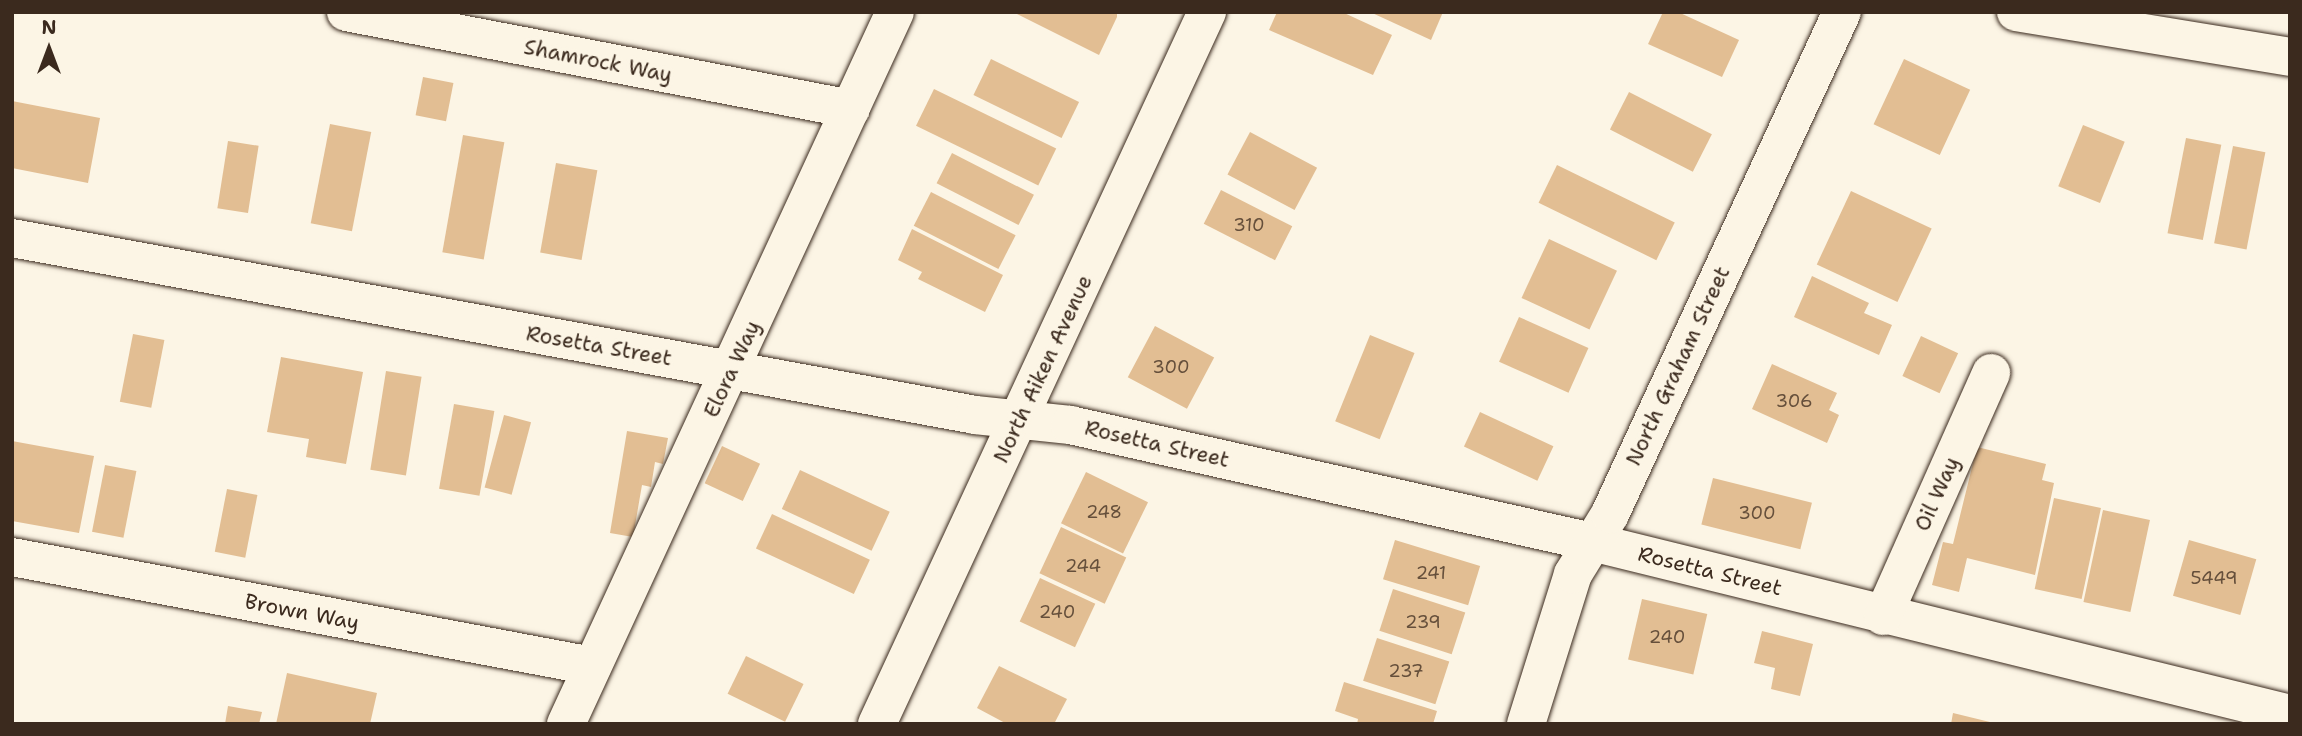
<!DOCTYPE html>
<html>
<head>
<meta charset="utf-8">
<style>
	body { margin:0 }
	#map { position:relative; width:2302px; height:736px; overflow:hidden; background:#fcf5e5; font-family:"Shantell Sans",sans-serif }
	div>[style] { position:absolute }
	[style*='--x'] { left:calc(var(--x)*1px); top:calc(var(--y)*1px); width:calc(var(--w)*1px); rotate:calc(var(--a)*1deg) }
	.building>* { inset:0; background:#e2be93; transform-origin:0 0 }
	.roads { filter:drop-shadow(0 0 2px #3b2a1e) drop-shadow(0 0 2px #3b2a1e) }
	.minor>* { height:38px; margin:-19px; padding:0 19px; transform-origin:19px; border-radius:19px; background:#fcf5e5 }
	span { translate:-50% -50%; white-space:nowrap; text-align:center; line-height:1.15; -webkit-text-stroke:7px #fcf5e5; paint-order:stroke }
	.number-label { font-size:18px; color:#654f3b }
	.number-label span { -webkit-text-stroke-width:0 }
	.street-label { font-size:21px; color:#3b2a1e }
	.frame { position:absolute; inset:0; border:14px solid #3b2a1e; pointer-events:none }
	.north { position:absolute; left:14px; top:14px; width:70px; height:70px; -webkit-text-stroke:5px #fcf5e5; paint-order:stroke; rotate:0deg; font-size:19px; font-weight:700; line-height:28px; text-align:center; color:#3b2a1e }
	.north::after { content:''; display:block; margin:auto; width:24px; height:32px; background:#3b2a1e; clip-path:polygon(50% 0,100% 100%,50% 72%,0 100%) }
</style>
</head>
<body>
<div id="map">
	<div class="building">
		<i style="clip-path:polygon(1013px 12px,1117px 12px,1117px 17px,1099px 55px)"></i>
		<i style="clip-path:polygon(1277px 12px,1342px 12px,1392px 35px,1373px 75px,1269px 30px)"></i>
		<i style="clip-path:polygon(1370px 12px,1443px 12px,1431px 40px)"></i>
		<i style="clip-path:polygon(1663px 12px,1678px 12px,1739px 40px,1722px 77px,1648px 44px)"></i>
		<i style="left:991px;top:59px;width:98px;height:40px;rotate:26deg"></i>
		<i style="left:1904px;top:59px;width:73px;height:72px;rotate:25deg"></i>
		<i style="left:423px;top:77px;width:31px;height:39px;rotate:11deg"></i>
		<i style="left:934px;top:89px;width:136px;height:41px;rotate:26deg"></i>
		<i style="left:1629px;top:92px;width:93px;height:42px;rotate:27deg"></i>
		<i style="clip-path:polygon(12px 101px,100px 118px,88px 183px,12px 168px)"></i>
		<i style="left:330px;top:124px;width:42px;height:101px;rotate:11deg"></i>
		<i style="left:2083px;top:125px;width:45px;height:66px;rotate:22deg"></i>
		<i style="left:1250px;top:132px;width:76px;height:48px;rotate:28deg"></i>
		<i style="left:463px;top:135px;width:42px;height:119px;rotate:10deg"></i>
		<i style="left:2186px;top:138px;width:36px;height:97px;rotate:11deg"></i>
		<i style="left:228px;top:141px;width:31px;height:68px;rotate:9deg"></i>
		<i style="left:2233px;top:146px;width:33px;height:99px;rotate:11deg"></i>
		<i style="left:952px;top:153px;width:92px;height:34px;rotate:27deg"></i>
		<i style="left:556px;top:163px;width:42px;height:91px;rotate:10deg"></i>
		<i style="left:1557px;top:165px;width:131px;height:42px;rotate:26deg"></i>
		<i style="left:1221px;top:190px;width:80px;height:38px;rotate:27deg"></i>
		<i style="left:1851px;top:191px;width:89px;height:81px;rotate:25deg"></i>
		<i style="left:931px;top:192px;width:95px;height:38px;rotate:27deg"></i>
		<i style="clip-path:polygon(912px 229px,1003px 275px,985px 312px,918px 279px,922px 272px,898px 260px)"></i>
		<i style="left:1549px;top:239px;width:75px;height:65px;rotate:25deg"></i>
		<i style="clip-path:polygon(1812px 276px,1869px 303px,1864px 313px,1892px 325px,1879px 355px,1794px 317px)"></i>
		<i style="left:1519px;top:317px;width:76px;height:49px;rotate:24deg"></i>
		<i style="left:1155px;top:326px;width:67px;height:58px;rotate:28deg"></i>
		<i style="left:133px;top:334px;width:32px;height:69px;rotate:11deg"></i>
		<i style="left:1370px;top:335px;width:48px;height:93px;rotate:22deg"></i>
		<i style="left:1921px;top:336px;width:41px;height:44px;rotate:25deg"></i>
		<i style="clip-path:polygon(281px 357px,363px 372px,346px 464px,306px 457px,309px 439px,267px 432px)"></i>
		<i style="clip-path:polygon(1772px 364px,1837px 393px,1829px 410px,1839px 415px,1827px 443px,1752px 409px)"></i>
		<i style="left:386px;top:371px;width:36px;height:100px;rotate:9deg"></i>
		<i style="left:454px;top:404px;width:41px;height:86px;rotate:10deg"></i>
		<i style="left:1480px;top:412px;width:81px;height:38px;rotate:25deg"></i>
		<i style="left:504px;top:415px;width:28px;height:75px;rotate:15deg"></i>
		<i style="clip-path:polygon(627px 431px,668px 438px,663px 464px,655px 462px,651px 487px,642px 485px,633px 537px,610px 533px)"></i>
		<i style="clip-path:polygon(12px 441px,94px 456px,79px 533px,12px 521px)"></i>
		<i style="left:722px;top:446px;width:42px;height:41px;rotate:25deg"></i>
		<i style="clip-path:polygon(1977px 447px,2046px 464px,2042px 480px,2054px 483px,2035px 575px,1967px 558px,1959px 592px,1932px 585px,1943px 542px,1953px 544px)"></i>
		<i style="left:105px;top:465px;width:32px;height:68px;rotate:11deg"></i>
		<i style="left:800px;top:470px;width:99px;height:43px;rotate:25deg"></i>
		<i style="left:1086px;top:472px;width:69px;height:57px;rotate:26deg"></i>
		<i style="left:1713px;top:478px;width:102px;height:48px;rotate:14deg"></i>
		<i style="left:227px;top:489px;width:31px;height:64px;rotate:11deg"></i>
		<i style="left:2054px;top:498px;width:48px;height:93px;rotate:12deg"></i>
		<i style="left:2103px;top:510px;width:48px;height:94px;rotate:12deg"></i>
		<i style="left:772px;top:514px;width:108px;height:38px;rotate:25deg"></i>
		<i style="left:1061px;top:527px;width:72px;height:51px;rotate:25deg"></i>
		<i style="left:1395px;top:540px;width:89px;height:41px;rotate:17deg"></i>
		<i style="left:2189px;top:540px;width:70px;height:58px;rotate:16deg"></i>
		<i style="left:1040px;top:578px;width:61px;height:48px;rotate:25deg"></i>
		<i style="left:1393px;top:589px;width:76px;height:44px;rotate:18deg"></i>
		<i style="left:1642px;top:599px;width:67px;height:62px;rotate:13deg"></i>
		<i style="clip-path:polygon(1762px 631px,1813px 644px,1800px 696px,1771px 689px,1775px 668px,1754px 663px)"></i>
		<i style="left:1377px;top:638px;width:76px;height:45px;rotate:18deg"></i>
		<i style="left:746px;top:656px;width:64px;height:42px;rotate:26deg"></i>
		<i style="clip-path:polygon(999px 666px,1067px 699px,1054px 724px,1007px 724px,977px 708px)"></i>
		<i style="clip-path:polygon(287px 673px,377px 693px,370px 724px,276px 724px)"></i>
		<i style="clip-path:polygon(1344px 682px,1437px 711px,1433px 724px,1357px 724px,1358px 719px,1335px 711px)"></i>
		<i style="clip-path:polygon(228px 706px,262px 712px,259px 724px,225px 724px)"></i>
		<i style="clip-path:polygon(1953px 713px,1994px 723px,1994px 724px,1951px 724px)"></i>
	</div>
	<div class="roads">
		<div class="minor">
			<i style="--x:346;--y:12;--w:514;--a:10.87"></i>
			<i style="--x:2016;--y:12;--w:278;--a:9.3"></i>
			<i style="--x:12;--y:238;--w:979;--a:10.41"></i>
			<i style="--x:975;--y:415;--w:96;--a:6"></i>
			<i style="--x:1070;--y:425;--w:535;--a:12.63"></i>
			<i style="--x:1592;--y:542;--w:719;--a:13.84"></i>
			<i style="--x:12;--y:557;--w:590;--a:10.64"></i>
			<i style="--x:1883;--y:616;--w:266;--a:-66"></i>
			<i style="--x:566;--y:724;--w:784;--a:-65.2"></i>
			<i style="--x:877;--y:724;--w:785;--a:-65.13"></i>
			<i style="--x:1526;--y:724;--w:157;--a:-72.6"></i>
			<i style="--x:1573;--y:574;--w:70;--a:-58.3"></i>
			<i style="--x:1610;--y:514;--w:553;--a:-65.2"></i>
		</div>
	</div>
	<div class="number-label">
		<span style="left:1249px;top:225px">310</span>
		<span style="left:1171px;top:367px">300</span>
		<span style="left:1794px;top:401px">306</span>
		<span style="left:1104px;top:512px">248</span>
		<span style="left:1757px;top:513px">300</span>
		<span style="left:1083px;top:566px">244</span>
		<span style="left:1431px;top:573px">241</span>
		<span style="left:2214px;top:578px">5449</span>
		<span style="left:1057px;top:612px">240</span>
		<span style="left:1423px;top:622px">239</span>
		<span style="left:1667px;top:637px">240</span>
		<span style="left:1406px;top:671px">237</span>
	</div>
	<div class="street-label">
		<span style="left:598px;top:61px;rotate:11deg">Shamrock Way</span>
		<span style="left:599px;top:346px;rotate:10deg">Rosetta Street</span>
		<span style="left:1678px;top:366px;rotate:-65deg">North Graham Street</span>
		<span style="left:732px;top:369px;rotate:-65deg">Elora Way</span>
		<span style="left:1043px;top:369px;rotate:-65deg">North Aiken Avenue</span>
		<span style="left:1157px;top:444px;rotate:13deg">Rosetta Street</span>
		<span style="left:1937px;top:494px;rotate:-66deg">Oil Way</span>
		<span style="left:1710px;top:571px;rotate:14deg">Rosetta Street</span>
		<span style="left:302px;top:612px;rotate:11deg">Brown Way</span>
	</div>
	<div class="frame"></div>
	<div class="north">N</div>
</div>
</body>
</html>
